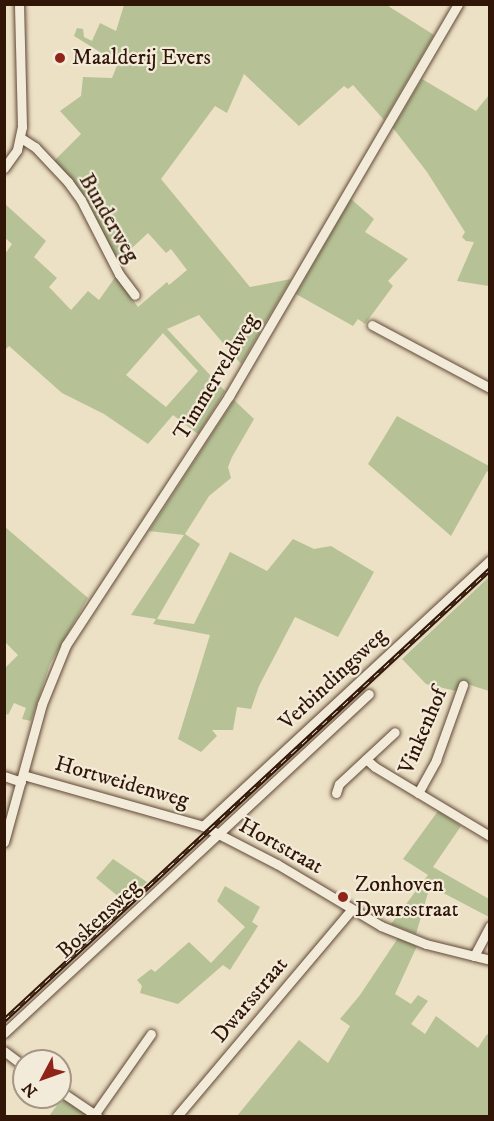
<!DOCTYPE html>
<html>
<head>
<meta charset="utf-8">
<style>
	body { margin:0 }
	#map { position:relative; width:494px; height:1121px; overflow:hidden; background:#ece0c5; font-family:"IM FELL DW Pica",serif }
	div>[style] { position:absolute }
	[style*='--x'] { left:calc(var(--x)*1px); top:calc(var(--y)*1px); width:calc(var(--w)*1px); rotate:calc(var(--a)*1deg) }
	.green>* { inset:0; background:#b6c296 }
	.roads { filter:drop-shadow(0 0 2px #604836) drop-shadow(0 0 2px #604836) }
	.minor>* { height:9px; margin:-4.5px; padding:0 4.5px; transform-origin:4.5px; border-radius:4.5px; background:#f3ebd9 }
	.rail>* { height:4.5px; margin-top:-2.25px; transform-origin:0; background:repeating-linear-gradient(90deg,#f3ebd9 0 7px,#311607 0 14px); box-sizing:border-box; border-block:2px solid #311607 }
	.dots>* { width:16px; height:16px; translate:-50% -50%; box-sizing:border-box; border:3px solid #f3ebd9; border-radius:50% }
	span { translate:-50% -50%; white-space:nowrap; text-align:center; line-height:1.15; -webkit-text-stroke:4.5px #f3ebd9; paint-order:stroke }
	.poi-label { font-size:22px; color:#311607 }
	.left { translate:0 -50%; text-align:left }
	.street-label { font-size:22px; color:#311607 }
	.frame { position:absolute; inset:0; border:6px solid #311607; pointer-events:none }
	.north { position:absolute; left:12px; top:1049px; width:60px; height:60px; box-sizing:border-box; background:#f3ebd9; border:2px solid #a59685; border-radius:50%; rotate:229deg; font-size:16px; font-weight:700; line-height:24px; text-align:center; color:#311607 }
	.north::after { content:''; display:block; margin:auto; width:21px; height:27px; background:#8f2418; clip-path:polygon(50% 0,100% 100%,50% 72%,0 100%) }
</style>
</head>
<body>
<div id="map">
	<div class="green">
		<i style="clip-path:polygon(evenodd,385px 4px,434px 35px,384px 120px,353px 85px,348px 89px,344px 86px,299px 126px,244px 74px,227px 113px,215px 106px,161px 179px,250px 287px,291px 279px,241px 364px,199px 315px,167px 329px,225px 391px,198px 434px,173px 415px,148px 444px,104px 414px,62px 393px,9px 346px,5px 350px,5px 254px,12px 244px,5px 238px,5px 204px,46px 241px,34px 257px,57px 278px,49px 287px,71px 310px,88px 291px,99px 300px,116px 276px,138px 307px,167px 282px,169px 285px,187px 270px,171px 249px,166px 253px,148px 233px,117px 262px,54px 161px,81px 134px,60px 111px,81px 96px,83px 77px,112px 78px,118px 63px,74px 36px,77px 28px,83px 29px,84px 37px,92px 41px,100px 23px,116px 31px,124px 5px,385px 4px,163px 333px,198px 371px,166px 407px,126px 375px,163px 333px)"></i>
		<i style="clip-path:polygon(422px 79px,476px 111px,489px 95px,489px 286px,457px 281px,474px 242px,466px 241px,462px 237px,465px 232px,427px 172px,393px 128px)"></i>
		<i style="clip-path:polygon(351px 199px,374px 219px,365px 232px,408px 259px,388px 281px,393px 286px,365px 324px,358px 319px,353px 326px,296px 294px)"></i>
		<i style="clip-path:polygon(234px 400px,254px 419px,232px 457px,228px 467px,231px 478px,209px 496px,185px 534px,200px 544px,157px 619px,194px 624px,230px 552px,267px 571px,293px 539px,314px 549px,331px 546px,374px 572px,338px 637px,295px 617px,259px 686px,251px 709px,237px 707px,233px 730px,212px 730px,217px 736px,201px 752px,178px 739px,210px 635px,153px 624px,156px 619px,131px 615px,184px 535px,149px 531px)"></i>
		<i style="clip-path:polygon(397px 416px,489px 466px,489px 473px,487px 471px,451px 536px,368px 464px)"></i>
		<i style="clip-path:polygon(5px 527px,88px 598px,50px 664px,31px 721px,22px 719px,26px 708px,14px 703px,8px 715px,5px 713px,5px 668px,18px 655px,5px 642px)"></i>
		<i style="clip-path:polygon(489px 577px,489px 691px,464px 683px,456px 691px,426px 684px,402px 659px)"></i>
		<i style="clip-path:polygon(438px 811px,461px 826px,433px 867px,489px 899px,489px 917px,430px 886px,416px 934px,391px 924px,428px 875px,403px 859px)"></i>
		<i style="clip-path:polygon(113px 859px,147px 882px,125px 902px,96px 878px)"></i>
		<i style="clip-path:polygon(225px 886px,260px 907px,252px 922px,258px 926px,230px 970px,223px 965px,178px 1004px,140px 993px,142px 986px,137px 980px,151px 969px,155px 972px,189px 942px,211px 963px,245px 927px,217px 901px)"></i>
		<i style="clip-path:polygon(398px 938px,417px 946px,395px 994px,411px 1004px,418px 995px,428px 1001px,411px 1024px,425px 1034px,436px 1016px,478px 1048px,487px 1034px,489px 1036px,489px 1116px,237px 1116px,299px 1040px,328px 1063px,350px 1026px,340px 1019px,360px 995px)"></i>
		<i style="clip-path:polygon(64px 1096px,93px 1116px,49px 1116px)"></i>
	</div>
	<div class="roads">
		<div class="minor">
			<i style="--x:21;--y:138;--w:17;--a:33"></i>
			<i style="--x:35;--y:147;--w:48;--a:46.7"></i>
			<i style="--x:68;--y:182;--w:22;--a:54"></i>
			<i style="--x:81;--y:200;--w:83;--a:62.8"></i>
			<i style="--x:119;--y:274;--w:26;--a:53"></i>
			<i style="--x:4;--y:168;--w:22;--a:-54"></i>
			<i style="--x:17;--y:150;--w:24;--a:-78"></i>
			<i style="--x:22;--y:127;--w:123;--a:-91.4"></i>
			<i style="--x:372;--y:325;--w:134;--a:28.1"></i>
			<i style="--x:366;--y:759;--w:12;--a:42"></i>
			<i style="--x:375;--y:767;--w:134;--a:31"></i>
			<i style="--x:23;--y:775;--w:187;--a:15.8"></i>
			<i style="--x:203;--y:826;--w:83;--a:27.2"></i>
			<i style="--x:277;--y:864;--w:121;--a:30.8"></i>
			<i style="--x:381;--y:926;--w:48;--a:21.8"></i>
			<i style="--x:426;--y:944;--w:66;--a:14"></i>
			<i style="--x:4;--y:776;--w:18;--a:19"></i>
			<i style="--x:336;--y:793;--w:9;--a:-72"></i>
			<i style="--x:339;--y:784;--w:76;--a:-42.9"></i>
			<i style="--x:418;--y:793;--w:38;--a:-61"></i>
			<i style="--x:436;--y:760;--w:80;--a:-70.2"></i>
			<i style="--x:203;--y:826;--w:391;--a:-42.8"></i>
			<i style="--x:4;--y:842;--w:143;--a:-74.6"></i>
			<i style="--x:42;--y:704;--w:64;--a:-67.9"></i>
			<i style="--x:66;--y:645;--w:298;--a:-56.8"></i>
			<i style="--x:229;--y:396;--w:454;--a:-59.7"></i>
			<i style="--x:474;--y:956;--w:34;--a:-62"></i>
			<i style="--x:4;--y:1033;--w:498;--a:-42.9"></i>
			<i style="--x:4;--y:1051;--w:25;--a:37"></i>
			<i style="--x:60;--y:1091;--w:45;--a:34"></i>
			<i style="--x:94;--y:1115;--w:99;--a:-54.9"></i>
			<i style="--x:177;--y:1116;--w:271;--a:-49.8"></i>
		</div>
	</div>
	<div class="rail">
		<i style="--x:4;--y:1020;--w:663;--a:-42.86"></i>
	</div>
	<div class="dots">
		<i style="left:60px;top:58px;background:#8f2418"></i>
		<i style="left:343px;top:897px;background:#8f2418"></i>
	</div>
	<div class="poi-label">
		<span class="left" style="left:72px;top:58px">Maalderij Evers</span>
		<span class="left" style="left:355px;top:897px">Zonhoven<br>Dwarsstraat</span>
	</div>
	<div class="street-label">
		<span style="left:109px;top:218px;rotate:60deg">Bunderweg</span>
		<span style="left:216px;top:377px;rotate:-59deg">Timmerveldweg</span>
		<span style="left:333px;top:679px;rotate:-43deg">Verbindingsweg</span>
		<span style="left:423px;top:731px;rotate:-67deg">Vinkenhof</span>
		<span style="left:122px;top:782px;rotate:16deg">Hortweidenweg</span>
		<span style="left:281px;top:846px;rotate:29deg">Hortstraat</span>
		<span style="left:99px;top:919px;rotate:-43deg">Boskensweg</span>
		<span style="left:250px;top:1000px;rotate:-50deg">Dwarsstraat</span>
	</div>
	<div class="frame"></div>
	<div class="north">N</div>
</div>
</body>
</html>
